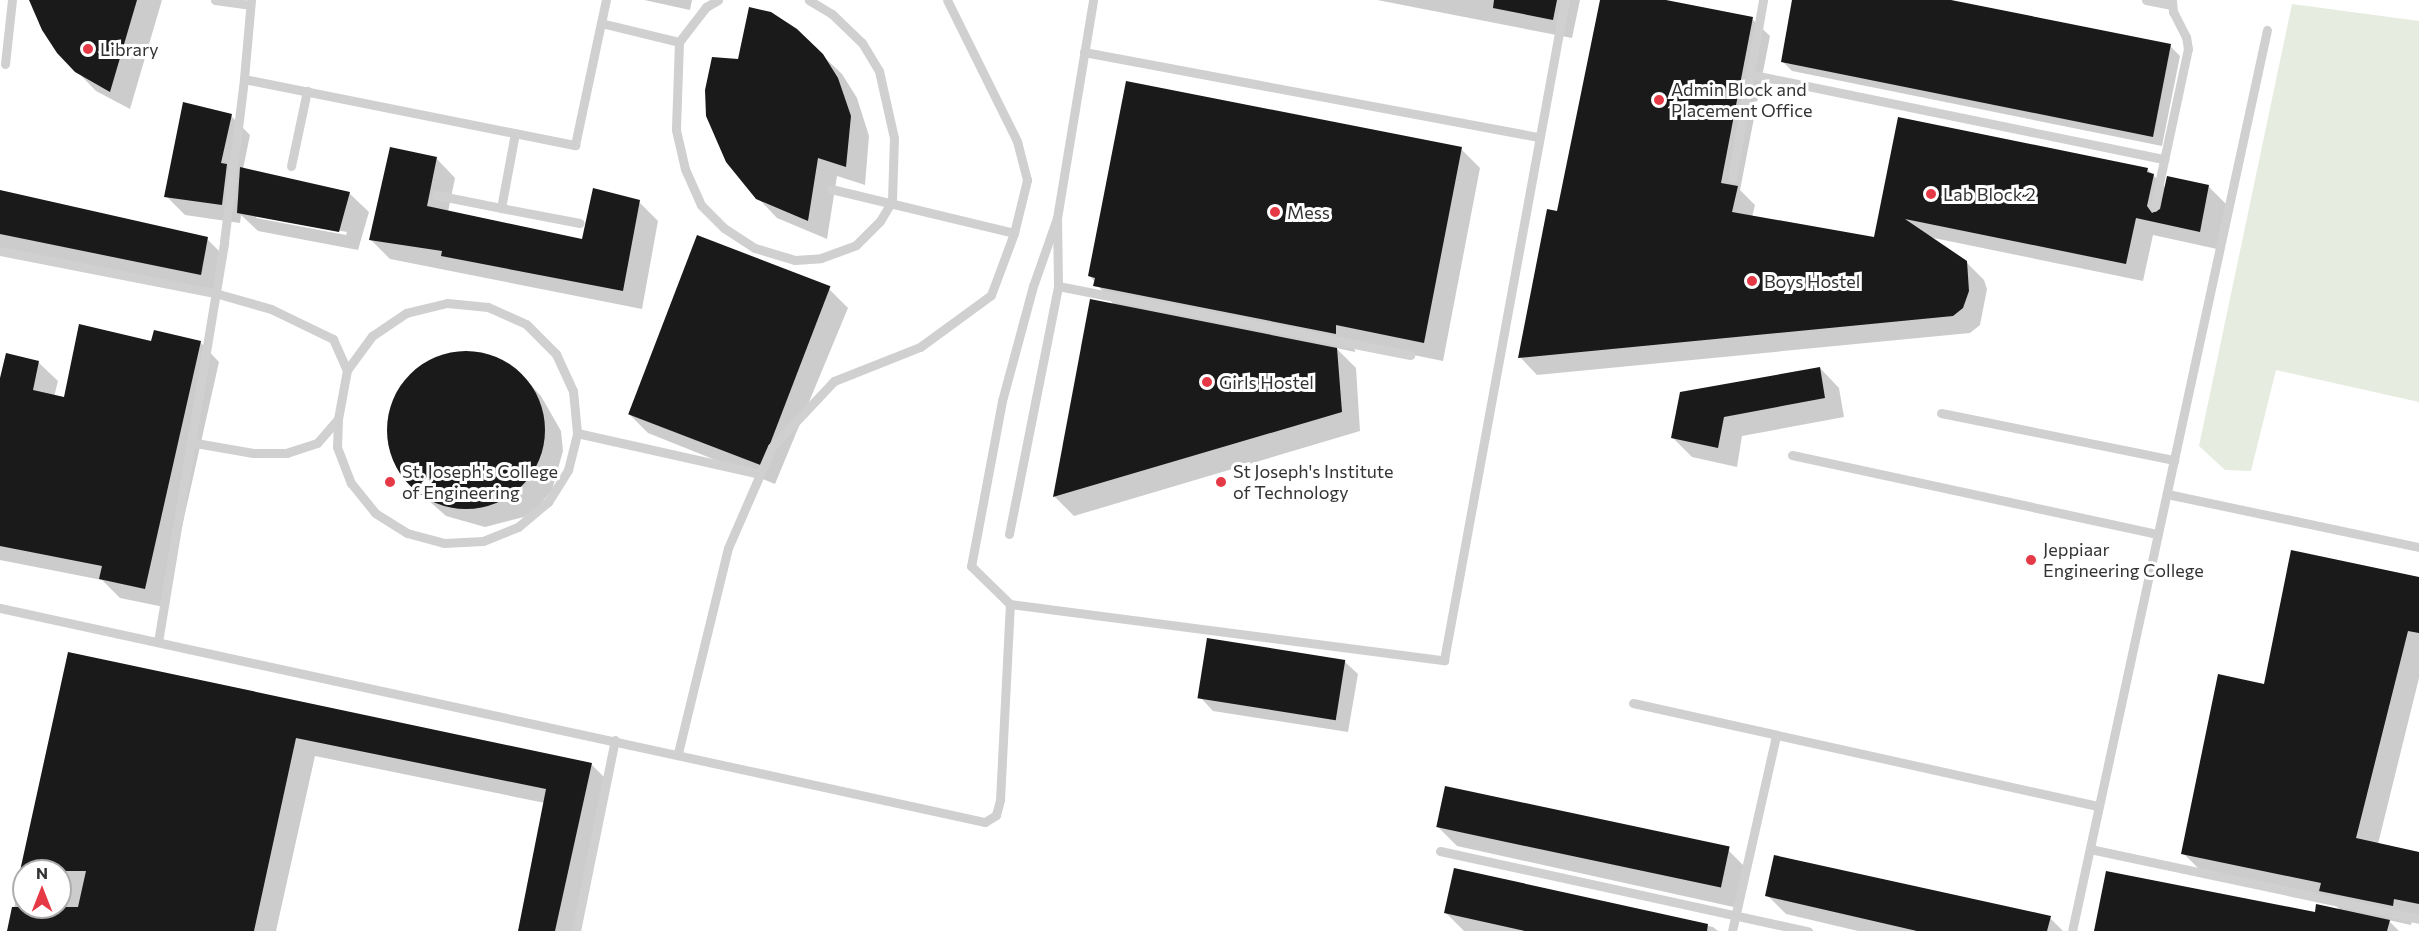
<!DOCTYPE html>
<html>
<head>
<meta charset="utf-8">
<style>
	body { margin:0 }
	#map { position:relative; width:2419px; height:931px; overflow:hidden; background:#fff; font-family:Commissioner,sans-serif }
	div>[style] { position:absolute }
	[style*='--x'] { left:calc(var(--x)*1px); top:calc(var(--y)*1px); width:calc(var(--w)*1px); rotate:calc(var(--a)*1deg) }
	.green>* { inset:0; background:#e6ecdf }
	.shadow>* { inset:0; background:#0003 }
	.building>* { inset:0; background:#1a1a1a; transform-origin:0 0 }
	.round { border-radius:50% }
	.lane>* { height:9px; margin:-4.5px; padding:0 4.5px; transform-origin:4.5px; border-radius:4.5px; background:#d0d0d0 }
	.dots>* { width:16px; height:16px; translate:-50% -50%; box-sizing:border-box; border:3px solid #fff; border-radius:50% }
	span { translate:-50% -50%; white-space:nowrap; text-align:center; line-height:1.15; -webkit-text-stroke:6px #fff; paint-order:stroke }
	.poi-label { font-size:18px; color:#333 }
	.left { translate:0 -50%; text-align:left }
	.north { position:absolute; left:12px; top:859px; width:60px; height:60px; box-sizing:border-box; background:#fff; border:2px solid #adadad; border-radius:50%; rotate:0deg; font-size:16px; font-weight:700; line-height:24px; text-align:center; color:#333 }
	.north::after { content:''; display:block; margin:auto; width:21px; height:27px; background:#e63946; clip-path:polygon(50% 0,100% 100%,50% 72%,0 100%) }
</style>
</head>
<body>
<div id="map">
	<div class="green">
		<i style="clip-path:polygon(2292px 4px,2419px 21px,2419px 402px,2276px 370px,2251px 471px,2225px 470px,2199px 446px)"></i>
	</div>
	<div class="shadow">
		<i style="clip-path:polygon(31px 0,162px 0,130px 109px,96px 91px,58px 52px)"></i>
		<i style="clip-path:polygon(644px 0,692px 0,690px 10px)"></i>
		<i style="clip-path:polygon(1377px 0,1580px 0,1572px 38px)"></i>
		<i style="clip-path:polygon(1601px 0,1658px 0,1752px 19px,1770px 36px,1740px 190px,1755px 205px,1752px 217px,1875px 239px,1899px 119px,2147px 169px,2166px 188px,2208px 186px,2226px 204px,2217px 249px,2153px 235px,2143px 281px,1929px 237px,1966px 262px,1984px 280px,1987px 289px,1980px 325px,1970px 333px,1537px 375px,1520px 357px,1559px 213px)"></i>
		<i style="clip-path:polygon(1794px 0,1943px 0,2170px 46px,2180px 56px,2162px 146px,1792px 71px,1782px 61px)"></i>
		<i style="clip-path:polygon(822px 55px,842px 74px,857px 98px,869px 136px,865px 185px,837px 176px,827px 239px,777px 218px,758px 198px,739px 60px)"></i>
		<i style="clip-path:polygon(evenodd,231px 116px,250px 135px,243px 169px,349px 193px,369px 212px,358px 250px,258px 231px,241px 215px,240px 223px,185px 215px,166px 196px,231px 116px,256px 215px,347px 232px,346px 235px,256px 218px,256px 215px)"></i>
		<i style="clip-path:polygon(1461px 149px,1480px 168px,1443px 361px,1354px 343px,1355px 352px,1336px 348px,1356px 368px,1360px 431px,1074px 516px,1055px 497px,1092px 301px,1115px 306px,1090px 276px)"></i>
		<i style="clip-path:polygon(436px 158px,455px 178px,448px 212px,583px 241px,639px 202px,658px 221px,642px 309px,390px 259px,371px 240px)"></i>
		<i style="clip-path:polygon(0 192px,207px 239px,226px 258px,219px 293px,0 248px)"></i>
		<i style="clip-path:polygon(829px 289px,848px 308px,775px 484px,648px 433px,629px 414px)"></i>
		<i style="clip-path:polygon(200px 342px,219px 362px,164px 607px,120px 598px,102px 580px,0 560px,0 385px,38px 362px,58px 381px,54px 397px,65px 399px,152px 343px)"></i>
		<i style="clip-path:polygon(467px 353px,487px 355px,522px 376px,541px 396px,561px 431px,563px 451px,552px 490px,540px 505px,524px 517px,485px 527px,446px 516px,410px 484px,390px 449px,388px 429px,391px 409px,412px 374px,428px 362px)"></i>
		<i style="clip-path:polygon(1820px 368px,1839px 388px,1844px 417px,1742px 436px,1737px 467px,1692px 457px,1673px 438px)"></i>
		<i style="clip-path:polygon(2419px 579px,2419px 678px,2378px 844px,2419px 853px,2419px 919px,2413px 917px,2411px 925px,2388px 920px,2399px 931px,2094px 931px,2341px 911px,2330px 899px,2202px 872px,2183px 853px,2265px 685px)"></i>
		<i style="clip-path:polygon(evenodd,70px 653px,591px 764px,610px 783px,578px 931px,519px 931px,545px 803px,315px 756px,276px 931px,9px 931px,70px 653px,24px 871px,60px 871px,60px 907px,24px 907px,24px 871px)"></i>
		<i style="clip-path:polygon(1344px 661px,1358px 674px,1348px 732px,1213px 711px,1200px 697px)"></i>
		<i style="clip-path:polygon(1438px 827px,1728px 850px,1747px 869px,1738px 908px,1457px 846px)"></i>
		<i style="clip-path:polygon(1455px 870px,1713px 927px,1718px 931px,1464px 931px,1446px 913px)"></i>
		<i style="clip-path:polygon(1767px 895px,2050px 918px,2063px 931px,1858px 931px,1786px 914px)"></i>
	</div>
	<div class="building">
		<i style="clip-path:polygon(29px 0,137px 0,110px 92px,75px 72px,57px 53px,42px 30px)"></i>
		<i style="clip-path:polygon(1494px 0,1557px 0,1553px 20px,1493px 8px)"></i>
		<i style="clip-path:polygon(1600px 0,1666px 0,1753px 17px,1721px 183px,1738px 186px,1732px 212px,1874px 237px,1898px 117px,2148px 168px,2147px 172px,2154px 174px,2147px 206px,2152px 213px,2160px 209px,2167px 176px,2209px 185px,2200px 232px,2136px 218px,2126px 264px,1905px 219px,1967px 261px,1969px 291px,1963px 308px,1953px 316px,1518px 358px,1547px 209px,1557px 211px)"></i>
		<i style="clip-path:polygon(1792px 0,1951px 0,2171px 44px,2153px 137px,1781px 62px)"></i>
		<i style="clip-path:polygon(749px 7px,771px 12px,797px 29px,823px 54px,838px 78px,851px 116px,846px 167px,818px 158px,808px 221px,756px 199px,726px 162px,706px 116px,705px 90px,712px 57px,738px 59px)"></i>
		<i style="clip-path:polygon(1126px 81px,1462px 147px,1424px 343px,1336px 325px,1336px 334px,1093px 286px,1095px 278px,1088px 276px)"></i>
		<i style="clip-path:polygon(183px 102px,232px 114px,221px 163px,227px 164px,222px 205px,164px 197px)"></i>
		<i style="clip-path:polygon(390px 147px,437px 157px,427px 206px,582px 239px,593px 188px,640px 200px,623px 291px,441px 256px,442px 251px,369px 240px)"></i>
		<i style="clip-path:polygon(240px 167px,350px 192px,339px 232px,237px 213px)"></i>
		<i style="clip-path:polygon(0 190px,208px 237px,201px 275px,0 234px)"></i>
		<i style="left:697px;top:235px;width:143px;height:192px;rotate:21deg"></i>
		<i style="clip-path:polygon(1090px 299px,1337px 348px,1342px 412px,1053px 497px)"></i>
		<i style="clip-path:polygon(79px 324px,151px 341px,154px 330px,201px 341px,145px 589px,99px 579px,102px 566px,0 546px,0 378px,6px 353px,39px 361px,33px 390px,64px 397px)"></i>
		<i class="round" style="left:387px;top:351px;width:158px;height:158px"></i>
		<i style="clip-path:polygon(1820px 367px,1825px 398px,1724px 417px,1718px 448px,1671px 438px,1680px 392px)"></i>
		<i style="clip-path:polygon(2291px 550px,2419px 577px,2419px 633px,2408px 631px,2356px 838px,2419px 852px,2419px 904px,2394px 899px,2393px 906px,2319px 891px,2321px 883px,2181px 854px,2218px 674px,2264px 684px)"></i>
		<i style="left:1207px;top:638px;width:140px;height:61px;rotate:9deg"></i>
		<i style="clip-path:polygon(68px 652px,592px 763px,555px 931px,518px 931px,546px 789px,296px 738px,254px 931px,7px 931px,12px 907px,78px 907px,86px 871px,20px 871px)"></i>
		<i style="left:1445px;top:786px;width:291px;height:42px;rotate:12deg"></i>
		<i style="clip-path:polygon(1774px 855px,2051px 916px,2047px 931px,1917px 931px,1765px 896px)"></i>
		<i style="clip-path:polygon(1454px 868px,1708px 924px,1707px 931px,1525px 931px,1444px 913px)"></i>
		<i style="clip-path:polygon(2106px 871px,2315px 912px,2316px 904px,2390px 920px,2387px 931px,2094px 931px)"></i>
	</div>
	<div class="lane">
		<i style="--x:215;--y:0;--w:35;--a:8"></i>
		<i style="--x:251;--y:0;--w:79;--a:95.1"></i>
		<i style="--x:244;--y:79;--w:338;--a:11.3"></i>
		<i style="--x:575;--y:145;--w:125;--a:-78"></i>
		<i style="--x:601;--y:23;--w:80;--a:13.7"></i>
		<i style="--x:718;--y:0;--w:14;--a:150"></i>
		<i style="--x:706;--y:7;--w:44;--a:127.6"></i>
		<i style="--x:679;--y:42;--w:88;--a:92"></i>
		<i style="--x:676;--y:130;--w:40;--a:77"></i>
		<i style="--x:685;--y:169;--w:39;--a:66"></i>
		<i style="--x:701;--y:205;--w:33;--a:45"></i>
		<i style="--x:724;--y:228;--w:37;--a:33"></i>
		<i style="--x:755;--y:248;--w:42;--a:16.7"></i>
		<i style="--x:795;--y:260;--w:26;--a:-4"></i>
		<i style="--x:821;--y:258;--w:37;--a:-20"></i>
		<i style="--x:856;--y:245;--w:34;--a:-45"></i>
		<i style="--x:880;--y:221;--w:23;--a:-59"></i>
		<i style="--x:892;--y:201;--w:63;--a:-88.2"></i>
		<i style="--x:894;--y:138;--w:69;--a:-102.6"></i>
		<i style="--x:879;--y:71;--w:33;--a:-121"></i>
		<i style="--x:862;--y:43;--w:42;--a:-136"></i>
		<i style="--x:832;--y:14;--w:27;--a:-149"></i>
		<i style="--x:2146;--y:0;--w:25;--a:11"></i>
		<i style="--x:601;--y:23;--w:24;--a:-78"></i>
		<i style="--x:1084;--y:52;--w:461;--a:10.6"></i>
		<i style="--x:5;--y:64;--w:64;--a:-83.8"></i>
		<i style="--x:1749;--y:74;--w:424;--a:11.6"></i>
		<i style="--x:291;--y:166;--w:77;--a:-78"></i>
		<i style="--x:1732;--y:178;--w:181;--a:-80.1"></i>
		<i style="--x:831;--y:189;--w:188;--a:13.5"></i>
		<i style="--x:436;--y:195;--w:66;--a:11.3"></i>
		<i style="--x:501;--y:208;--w:76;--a:-79.4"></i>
		<i style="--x:2154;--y:207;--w:162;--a:-77.9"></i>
		<i style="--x:2188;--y:49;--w:12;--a:-99"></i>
		<i style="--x:2186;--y:37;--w:28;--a:-117"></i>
		<i style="--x:2173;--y:12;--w:12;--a:-95"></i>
		<i style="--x:501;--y:208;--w:80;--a:10.8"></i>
		<i style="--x:1057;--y:218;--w:72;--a:109.4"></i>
		<i style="--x:1033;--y:286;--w:119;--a:105.1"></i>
		<i style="--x:1002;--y:401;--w:168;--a:100.6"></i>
		<i style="--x:971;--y:566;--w:54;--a:44.3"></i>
		<i style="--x:1010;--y:604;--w:438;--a:7.4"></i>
		<i style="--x:1444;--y:660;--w:671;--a:-79.61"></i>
		<i style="--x:0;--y:251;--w:219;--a:11.1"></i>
		<i style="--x:215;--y:293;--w:58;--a:15.9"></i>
		<i style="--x:271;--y:309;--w:69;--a:25.8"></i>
		<i style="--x:333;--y:339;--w:34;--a:66"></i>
		<i style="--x:347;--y:370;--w:50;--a:100.4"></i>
		<i style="--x:338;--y:419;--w:32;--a:131"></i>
		<i style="--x:317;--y:443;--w:32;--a:162"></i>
		<i style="--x:287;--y:453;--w:34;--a:180"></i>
		<i style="--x:253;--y:453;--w:64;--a:-170.1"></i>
		<i style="--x:1058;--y:286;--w:359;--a:11.1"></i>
		<i style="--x:1941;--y:413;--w:238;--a:11.4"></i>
		<i style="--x:338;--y:419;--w:28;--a:92"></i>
		<i style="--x:337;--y:447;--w:39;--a:69"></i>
		<i style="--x:351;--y:483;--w:38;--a:51"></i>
		<i style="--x:375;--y:513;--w:38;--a:32"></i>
		<i style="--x:407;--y:533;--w:38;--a:15"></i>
		<i style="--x:444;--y:543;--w:39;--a:-3"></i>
		<i style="--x:483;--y:541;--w:38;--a:-22"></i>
		<i style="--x:518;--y:527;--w:39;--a:-40"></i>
		<i style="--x:548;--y:502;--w:38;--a:-58"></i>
		<i style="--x:568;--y:470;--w:38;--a:-76"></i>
		<i style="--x:577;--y:433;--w:42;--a:-95.4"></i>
		<i style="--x:573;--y:391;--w:41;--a:-114.7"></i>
		<i style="--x:556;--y:354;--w:42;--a:-135"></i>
		<i style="--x:526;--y:324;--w:42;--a:-155.9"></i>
		<i style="--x:488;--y:307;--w:41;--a:-174.4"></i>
		<i style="--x:447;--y:303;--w:42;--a:166.3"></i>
		<i style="--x:406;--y:313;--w:41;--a:145.9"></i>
		<i style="--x:372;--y:336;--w:42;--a:126.3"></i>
		<i style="--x:577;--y:433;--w:188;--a:12.6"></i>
		<i style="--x:1792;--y:455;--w:374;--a:12.2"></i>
		<i style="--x:2167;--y:494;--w:258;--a:11.9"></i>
		<i style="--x:1009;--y:534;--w:253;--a:-78.8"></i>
		<i style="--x:1058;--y:286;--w:68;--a:-90.8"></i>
		<i style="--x:1057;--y:218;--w:221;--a:-80.6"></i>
		<i style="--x:0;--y:608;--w:1008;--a:12.26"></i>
		<i style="--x:985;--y:822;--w:13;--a:-32"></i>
		<i style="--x:996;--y:815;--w:16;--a:-75"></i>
		<i style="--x:1000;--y:800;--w:196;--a:-87.1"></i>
		<i style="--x:158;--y:642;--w:405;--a:-80.6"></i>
		<i style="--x:224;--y:242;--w:164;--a:-83"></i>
		<i style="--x:1633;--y:703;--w:477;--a:12.5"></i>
		<i style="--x:678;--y:753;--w:211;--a:-76.3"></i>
		<i style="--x:728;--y:548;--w:110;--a:-66.5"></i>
		<i style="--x:772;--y:447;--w:91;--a:-46.8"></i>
		<i style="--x:834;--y:381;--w:92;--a:-21.6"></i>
		<i style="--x:920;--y:347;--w:88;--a:-36.2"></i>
		<i style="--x:991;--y:295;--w:66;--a:-69.6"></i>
		<i style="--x:1014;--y:233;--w:55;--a:-76.2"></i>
		<i style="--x:1027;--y:180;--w:40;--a:-104.4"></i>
		<i style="--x:1017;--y:141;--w:157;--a:-116.4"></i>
		<i style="--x:2090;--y:849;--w:336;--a:12"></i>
		<i style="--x:1440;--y:851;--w:377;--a:12.3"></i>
		<i style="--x:576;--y:931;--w:195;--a:-78.5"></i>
		<i style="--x:1732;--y:931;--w:201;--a:-77.3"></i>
		<i style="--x:2072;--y:931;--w:922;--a:-77.79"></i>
	</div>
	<div class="dots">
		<i style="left:88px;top:49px;background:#e63946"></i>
		<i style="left:1659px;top:100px;background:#e63946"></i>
		<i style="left:1931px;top:194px;background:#e63946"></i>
		<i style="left:1275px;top:212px;background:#e63946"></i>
		<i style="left:1752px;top:281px;background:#e63946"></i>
		<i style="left:1207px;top:382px;background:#e63946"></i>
		<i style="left:390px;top:482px;background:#e63946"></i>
		<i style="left:1221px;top:482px;background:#e63946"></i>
		<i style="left:2031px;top:560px;background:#e63946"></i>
	</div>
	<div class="poi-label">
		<span class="left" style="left:100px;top:49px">Library</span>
		<span class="left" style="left:1671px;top:100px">Admin Block and<br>Placement Office</span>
		<span class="left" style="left:1943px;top:194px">Lab Block 2</span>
		<span class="left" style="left:1287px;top:212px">Mess</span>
		<span class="left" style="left:1764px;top:281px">Boys Hostel</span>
		<span class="left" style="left:1219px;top:382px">Girls Hostel</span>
		<span class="left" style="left:402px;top:482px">St. Joseph's College<br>of Engineering</span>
		<span class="left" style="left:1233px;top:482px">St Joseph's Institute<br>of Technology</span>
		<span class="left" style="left:2043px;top:560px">Jeppiaar<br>Engineering College</span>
	</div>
	<div class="north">N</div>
</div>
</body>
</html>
